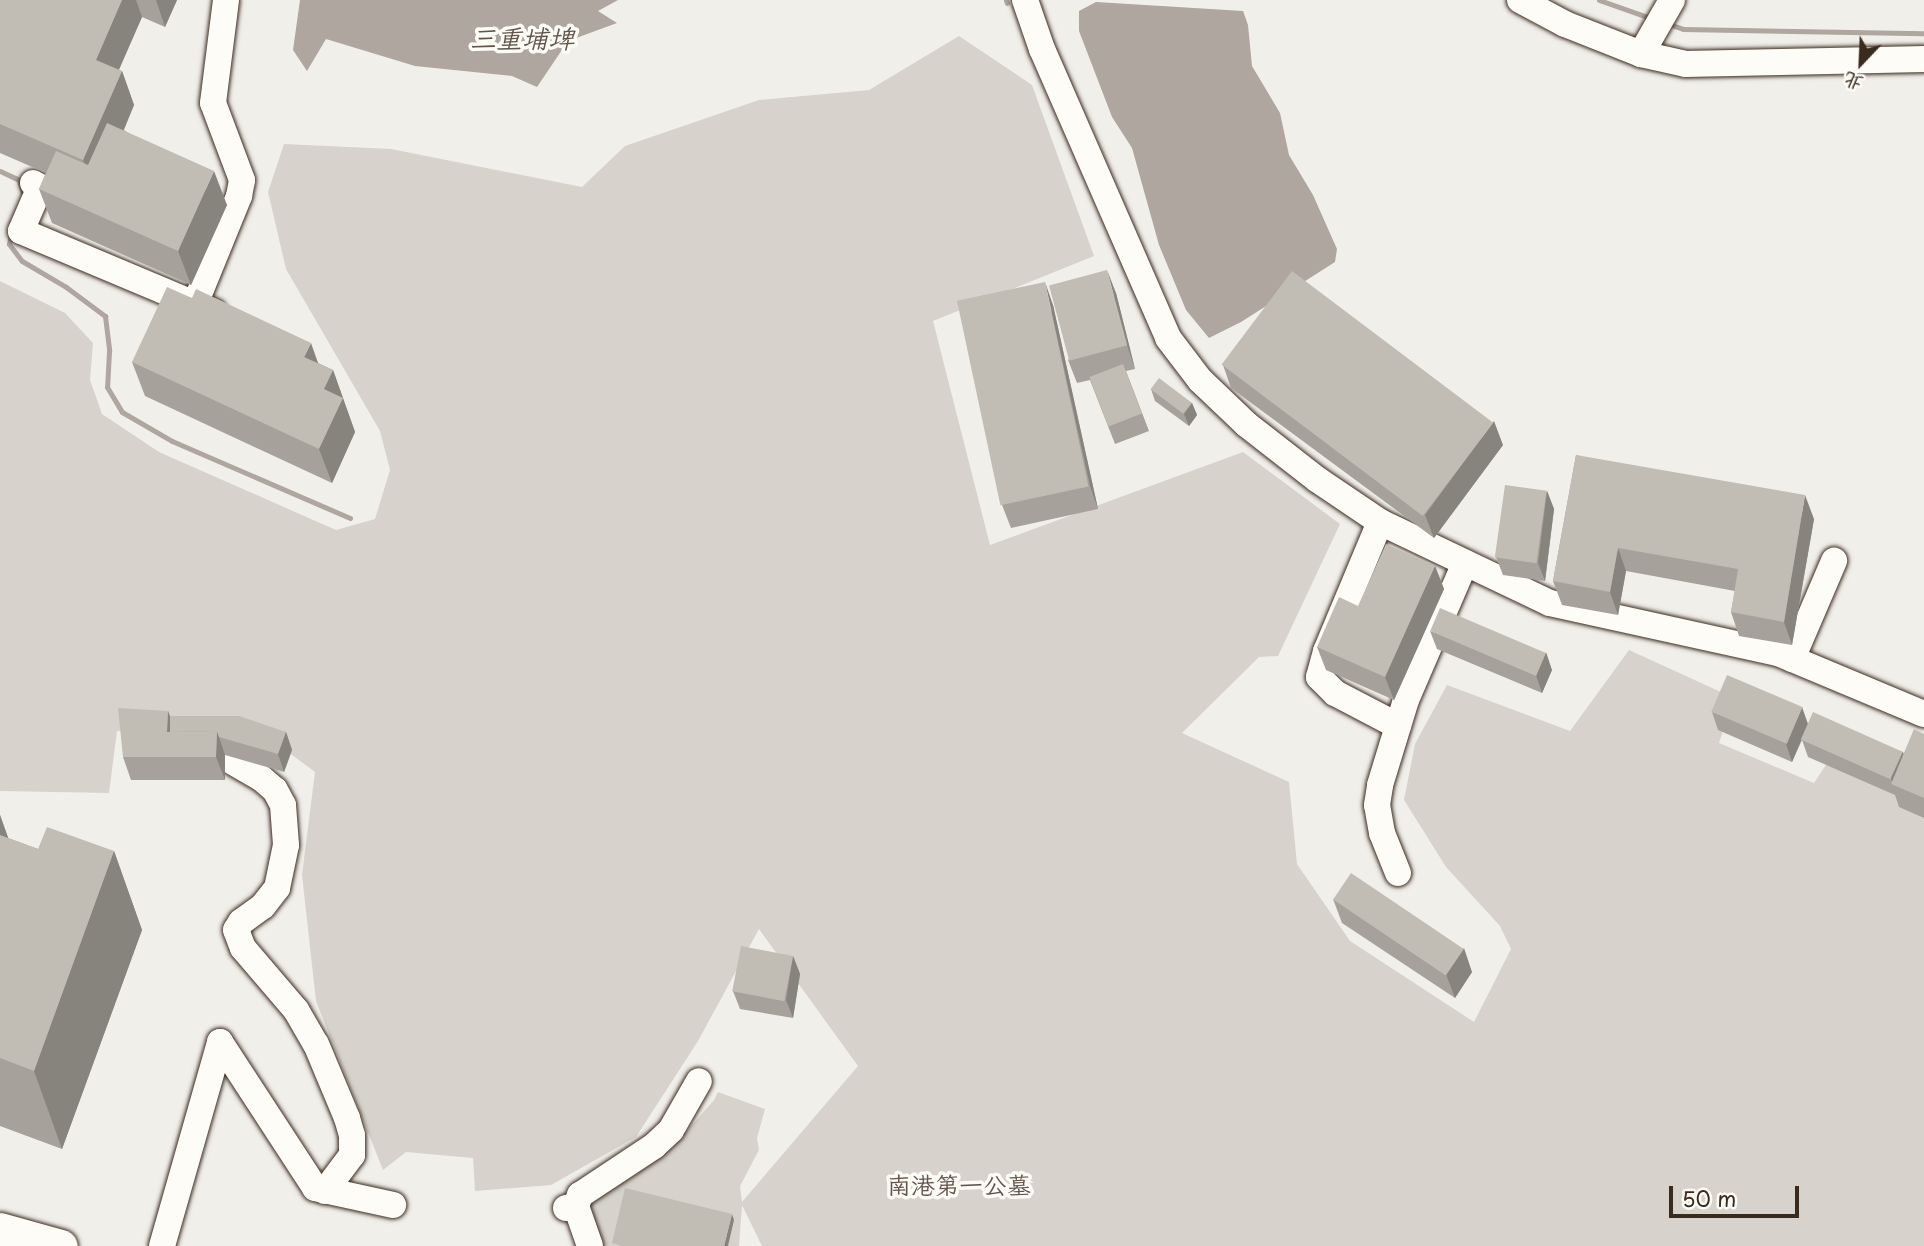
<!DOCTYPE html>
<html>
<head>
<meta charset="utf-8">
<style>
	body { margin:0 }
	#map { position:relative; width:1924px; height:1246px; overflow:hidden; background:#f1efea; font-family:"Playpen Sans","LXGW WenKai TC",sans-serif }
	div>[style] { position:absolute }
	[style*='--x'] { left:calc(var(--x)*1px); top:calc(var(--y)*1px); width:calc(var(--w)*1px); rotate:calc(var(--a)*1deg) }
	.green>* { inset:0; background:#d7d2cc }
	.water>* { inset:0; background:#aea69f }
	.stream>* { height:5px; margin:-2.5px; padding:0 2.5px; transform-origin:2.5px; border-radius:2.5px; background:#aea69f }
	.roads { filter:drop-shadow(0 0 2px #3b2a1e) drop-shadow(0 0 2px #3b2a1e) }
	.minor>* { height:26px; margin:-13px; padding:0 13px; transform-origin:13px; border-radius:13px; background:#fdfcf7 }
	.major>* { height:33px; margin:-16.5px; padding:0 16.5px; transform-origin:16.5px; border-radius:16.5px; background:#fdfcf7 }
	.wall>* { inset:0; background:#a6a29b }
	.shaded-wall>* { inset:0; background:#87847e }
	.building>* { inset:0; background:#c1bcb4; transform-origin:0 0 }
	span { translate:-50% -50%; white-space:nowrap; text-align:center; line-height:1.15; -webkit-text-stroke:7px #fdfcf7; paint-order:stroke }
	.park-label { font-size:24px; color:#62544a }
	.water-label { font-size:26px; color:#63554b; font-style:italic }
	.north { position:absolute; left:1826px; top:28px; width:70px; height:70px; -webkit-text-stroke:5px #fdfcf7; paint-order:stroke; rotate:203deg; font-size:19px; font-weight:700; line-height:28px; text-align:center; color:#3b2a1e }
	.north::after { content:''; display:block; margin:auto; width:24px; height:32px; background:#3b2a1e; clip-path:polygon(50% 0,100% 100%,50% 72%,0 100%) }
	.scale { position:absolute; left:1669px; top:1186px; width:130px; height:32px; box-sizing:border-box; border:4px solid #3b2a1e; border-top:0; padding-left:9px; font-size:21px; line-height:24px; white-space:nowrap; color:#3b2a1e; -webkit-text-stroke:5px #fdfcf7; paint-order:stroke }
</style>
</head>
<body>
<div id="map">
	<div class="green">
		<i style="clip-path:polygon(959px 36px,1032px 85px,1094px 256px,933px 321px,990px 545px,1243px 452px,1340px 524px,1278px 656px,1259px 657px,1182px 733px,1289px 782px,1297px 864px,1350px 941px,1474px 1022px,1511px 949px,1500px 926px,1446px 867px,1404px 800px,1415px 744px,1447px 685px,1570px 731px,1629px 650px,1734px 698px,1719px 743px,1814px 783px,1833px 754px,1924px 799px,1924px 1246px,762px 1246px,742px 1205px,739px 1246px,590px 1246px,576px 1206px,649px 1159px,686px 1132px,714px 1100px,718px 1092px,765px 1109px,757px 1138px,759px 1150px,740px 1186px,742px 1202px,858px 1066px,759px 929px,698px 1041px,636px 1137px,551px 1185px,475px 1191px,473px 1158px,406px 1152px,383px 1170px,316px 1001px,302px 875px,315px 772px,248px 722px,117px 731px,109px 793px,0 791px,0 281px,65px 313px,93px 343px,90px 380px,102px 414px,159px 452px,336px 530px,375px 519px,390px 470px,380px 431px,286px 269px,268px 192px,284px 144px,391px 149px,582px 187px,625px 146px,759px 100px,869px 90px)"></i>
	</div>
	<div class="water">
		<i style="clip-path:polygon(300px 0,618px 0,598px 11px,617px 23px,568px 41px,537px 87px,512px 76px,415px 66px,326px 39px,307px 71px,293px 50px)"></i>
		<i style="clip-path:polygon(1096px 2px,1243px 11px,1248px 25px,1252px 66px,1280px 113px,1289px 155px,1313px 195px,1337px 249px,1335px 262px,1241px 322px,1209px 338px,1186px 310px,1159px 245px,1132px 148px,1112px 117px,1079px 31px,1079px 11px)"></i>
	</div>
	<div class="stream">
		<i style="--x:1006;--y:0;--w:3;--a:72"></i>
		<i style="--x:1599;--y:0;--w:57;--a:19.4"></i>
		<i style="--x:1666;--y:23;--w:18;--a:19"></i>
		<i style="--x:1683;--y:29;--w:241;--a:1"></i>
		<i style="--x:0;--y:171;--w:21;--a:25"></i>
		<i style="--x:19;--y:180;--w:20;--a:72"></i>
		<i style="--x:11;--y:234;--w:10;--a:101"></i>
		<i style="--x:9;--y:244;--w:21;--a:53"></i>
		<i style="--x:22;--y:261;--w:51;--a:30.6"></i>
		<i style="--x:66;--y:287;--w:49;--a:36.6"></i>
		<i style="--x:105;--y:316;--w:35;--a:83"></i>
		<i style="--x:109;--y:351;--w:36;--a:93"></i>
		<i style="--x:107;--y:387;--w:29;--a:59"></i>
		<i style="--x:122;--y:412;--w:58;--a:30.1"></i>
		<i style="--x:172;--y:441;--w:194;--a:23.4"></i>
	</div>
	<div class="roads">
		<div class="minor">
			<i style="--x:1025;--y:0;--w:52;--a:70.9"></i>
			<i style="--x:1042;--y:49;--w:315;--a:66.4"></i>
			<i style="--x:1168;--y:338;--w:53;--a:52.7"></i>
			<i style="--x:1200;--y:380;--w:64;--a:43.7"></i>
			<i style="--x:1246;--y:424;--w:91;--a:37.9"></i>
			<i style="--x:1318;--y:480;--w:75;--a:34.1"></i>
			<i style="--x:1380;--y:522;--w:188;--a:25.5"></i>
			<i style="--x:1550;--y:603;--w:233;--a:12.4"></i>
			<i style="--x:1778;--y:653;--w:158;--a:22.7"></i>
			<i style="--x:1520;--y:0;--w:51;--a:28.1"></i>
			<i style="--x:1565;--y:24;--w:82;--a:21.5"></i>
			<i style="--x:1641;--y:54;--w:46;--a:12.5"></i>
			<i style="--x:1686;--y:64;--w:238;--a:-1.2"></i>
			<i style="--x:1641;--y:54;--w:62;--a:-60.1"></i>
			<i style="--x:33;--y:183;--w:8;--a:30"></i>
			<i style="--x:40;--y:187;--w:48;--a:113.4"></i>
			<i style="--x:21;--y:231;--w:189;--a:22.8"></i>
			<i style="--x:214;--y:312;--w:21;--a:-157"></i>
			<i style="--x:195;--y:304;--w:117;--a:-67.8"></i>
			<i style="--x:239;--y:196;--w:16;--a:-79"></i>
			<i style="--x:242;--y:180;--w:82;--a:-110.6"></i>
			<i style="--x:213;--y:103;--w:104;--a:-82.8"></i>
			<i style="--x:1380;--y:522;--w:140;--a:112.7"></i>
			<i style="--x:1326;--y:651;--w:27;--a:105"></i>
			<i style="--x:1319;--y:677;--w:23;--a:45"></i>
			<i style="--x:1335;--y:693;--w:71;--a:27.6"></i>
			<i style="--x:1792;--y:659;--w:107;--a:-66.8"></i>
			<i style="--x:233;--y:762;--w:32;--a:30"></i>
			<i style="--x:261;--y:778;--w:18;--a:41"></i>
			<i style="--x:275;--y:790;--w:17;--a:62"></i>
			<i style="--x:283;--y:805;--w:40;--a:85.7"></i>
			<i style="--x:286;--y:845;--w:44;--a:101.8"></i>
			<i style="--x:277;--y:888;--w:23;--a:128"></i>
			<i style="--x:263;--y:906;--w:27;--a:144"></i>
			<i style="--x:241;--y:922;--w:9;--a:122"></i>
			<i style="--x:236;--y:930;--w:19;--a:69"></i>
			<i style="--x:243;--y:948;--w:82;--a:49.5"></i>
			<i style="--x:296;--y:1010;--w:39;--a:60"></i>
			<i style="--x:316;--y:1044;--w:80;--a:67.3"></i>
			<i style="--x:347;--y:1118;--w:18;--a:74"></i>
			<i style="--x:352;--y:1135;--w:20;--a:90"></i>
			<i style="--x:352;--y:1155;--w:45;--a:126.9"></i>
			<i style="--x:1398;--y:873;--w:43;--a:-111.8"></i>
			<i style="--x:1382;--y:833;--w:28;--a:-100"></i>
			<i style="--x:1377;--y:805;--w:20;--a:-81"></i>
			<i style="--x:1380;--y:785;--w:89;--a:-73"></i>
			<i style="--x:1406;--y:700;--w:149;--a:-66.7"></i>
			<i style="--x:220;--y:1042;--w:174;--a:56.9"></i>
			<i style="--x:315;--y:1188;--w:80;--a:12.3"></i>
			<i style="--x:576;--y:1206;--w:42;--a:70.7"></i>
			<i style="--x:566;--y:1208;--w:10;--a:-11"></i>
			<i style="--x:576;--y:1206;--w:12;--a:-70"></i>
			<i style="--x:580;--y:1195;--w:89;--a:-33.5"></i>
			<i style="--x:654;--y:1146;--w:23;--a:-43"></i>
			<i style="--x:671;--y:1130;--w:56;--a:-60.3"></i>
			<i style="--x:162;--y:1246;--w:212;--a:-74.1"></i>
		</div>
		<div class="major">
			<i style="--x:0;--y:1229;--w:63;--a:15.6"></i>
		</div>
	</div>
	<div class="wall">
		<i style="clip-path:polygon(0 0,177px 0,165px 27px,142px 17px,119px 70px,122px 71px,134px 105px,124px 130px,227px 205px,191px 285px,52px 223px,39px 189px,46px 173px,0 153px)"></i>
		<i style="clip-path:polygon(1116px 293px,1135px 369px,1126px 371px,1149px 431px,1115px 444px,1090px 380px,1077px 383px,1068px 360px)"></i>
		<i style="clip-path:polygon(1053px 305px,1098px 509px,1011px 528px,1002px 505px)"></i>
		<i style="clip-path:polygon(132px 362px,318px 363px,333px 370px,355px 432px,332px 483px,145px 396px)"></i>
		<i style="clip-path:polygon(1223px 365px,1503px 445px,1434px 538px,1231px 388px)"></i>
		<i style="clip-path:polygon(1151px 389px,1192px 403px,1197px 415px,1189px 426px,1155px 401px)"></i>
		<i style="clip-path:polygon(1576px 455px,1814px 519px,1792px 645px,1739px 636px,1731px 612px,1735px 591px,1626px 571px,1618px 615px,1562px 605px,1553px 581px)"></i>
		<i style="clip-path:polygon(1547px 491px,1554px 509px,1545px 581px,1503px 575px,1496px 557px)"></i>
		<i style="clip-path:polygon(1435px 566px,1444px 589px,1394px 700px,1326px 670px,1317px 647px)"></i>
		<i style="clip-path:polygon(1430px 631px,1552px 670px,1542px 693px,1437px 649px)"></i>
		<i style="clip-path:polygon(168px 711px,170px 716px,286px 732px,292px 750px,284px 772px,225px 755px,225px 780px,131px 780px,123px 757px)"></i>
		<i style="clip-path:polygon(1712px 712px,1808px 724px,1903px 752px,1903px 754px,1924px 734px,1924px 818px,1899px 807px,1895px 795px,1808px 757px,1802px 740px,1792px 762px,1718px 730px)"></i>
		<i style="clip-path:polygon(0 815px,8px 838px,38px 849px,114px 851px,142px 930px,62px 1149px,0 1126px)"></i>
		<i style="clip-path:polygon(1333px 899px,1472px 972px,1455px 998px,1342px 923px)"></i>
		<i style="clip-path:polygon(793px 956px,800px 974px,793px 1018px,740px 1009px,733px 991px)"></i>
	</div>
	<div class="shaded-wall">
		<i style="clip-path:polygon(122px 0,136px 0,142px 17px,108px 94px,96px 60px)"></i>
		<i style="clip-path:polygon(156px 0,177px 0,165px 27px)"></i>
		<i style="clip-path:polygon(122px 71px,134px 105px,96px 195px,83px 160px)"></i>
		<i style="clip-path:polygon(214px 171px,227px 205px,191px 285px,178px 251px)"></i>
		<i style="clip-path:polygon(1107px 270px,1116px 293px,1135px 369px,1127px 345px)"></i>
		<i style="clip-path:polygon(1045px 282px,1053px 305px,1098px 509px,1090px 486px)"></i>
		<i style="clip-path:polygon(311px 343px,323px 377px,304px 357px)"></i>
		<i style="clip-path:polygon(333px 370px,355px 432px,332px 483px,319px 449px,324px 389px)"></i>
		<i style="clip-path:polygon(1192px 403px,1197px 415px,1189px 426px,1184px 414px)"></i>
		<i style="clip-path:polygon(1494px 421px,1503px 445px,1434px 538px,1425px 515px)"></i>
		<i style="clip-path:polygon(1547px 491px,1554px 509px,1545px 581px,1538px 563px)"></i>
		<i style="clip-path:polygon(1805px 495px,1814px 519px,1792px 645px,1784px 622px)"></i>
		<i style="clip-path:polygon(1618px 548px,1626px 571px,1618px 615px,1610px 592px)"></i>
		<i style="clip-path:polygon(1435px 566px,1444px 589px,1394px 700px,1385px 677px)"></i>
		<i style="clip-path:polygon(1546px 652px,1552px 670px,1542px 693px,1536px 675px)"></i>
		<i style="clip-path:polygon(1802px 707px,1808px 724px,1792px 762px,1786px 744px)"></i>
		<i style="clip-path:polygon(168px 711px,176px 734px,167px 732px)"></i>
		<i style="clip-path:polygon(217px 731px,225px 755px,225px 780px,216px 757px)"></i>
		<i style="clip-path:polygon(286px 732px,292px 750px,284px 772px,278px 754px)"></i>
		<i style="clip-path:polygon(1903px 752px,1909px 769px,1893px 785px,1891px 778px)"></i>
		<i style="clip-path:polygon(0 815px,28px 893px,0 841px)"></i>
		<i style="clip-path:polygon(114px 851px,142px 930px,62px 1149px,34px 1071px)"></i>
		<i style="clip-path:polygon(1464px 948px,1472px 972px,1455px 998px,1446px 974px)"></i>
		<i style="clip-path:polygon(793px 956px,800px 974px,793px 1018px,786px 1000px)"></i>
		<i style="clip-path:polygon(732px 1214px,734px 1220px,728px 1246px,724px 1246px)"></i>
	</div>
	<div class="building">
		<i style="clip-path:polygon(0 0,122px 0,96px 60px,122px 71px,83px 160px,0 124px)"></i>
		<i style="clip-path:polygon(107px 123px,214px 171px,178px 251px,39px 189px,56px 151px,88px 165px)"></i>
		<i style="left:1107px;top:270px;width:78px;height:60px;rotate:75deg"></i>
		<i style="left:1292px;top:271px;width:252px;height:117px;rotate:37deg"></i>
		<i style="left:1045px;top:282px;width:209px;height:90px;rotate:78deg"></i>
		<i style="clip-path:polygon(167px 287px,192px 298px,196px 289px,311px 343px,304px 357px,333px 370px,324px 389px,343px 398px,319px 449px,132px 362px)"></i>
		<i style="left:1123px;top:364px;width:53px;height:36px;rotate:69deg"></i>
		<i style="left:1159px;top:378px;width:41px;height:14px;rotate:37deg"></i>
		<i style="clip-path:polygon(1576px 455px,1805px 495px,1784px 622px,1731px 612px,1738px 569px,1618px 548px,1610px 592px,1553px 581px)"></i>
		<i style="left:1505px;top:485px;width:42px;height:73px;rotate:8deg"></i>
		<i style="clip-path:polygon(1386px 544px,1435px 566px,1385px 677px,1317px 647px,1339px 597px,1358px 606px)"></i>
		<i style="left:1440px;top:608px;width:115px;height:25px;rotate:23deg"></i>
		<i style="left:1727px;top:675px;width:82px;height:40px;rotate:23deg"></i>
		<i style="clip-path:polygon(118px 708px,168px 711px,167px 732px,217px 731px,216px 757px,123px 757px)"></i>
		<i style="left:1813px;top:712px;width:98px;height:30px;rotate:24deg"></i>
		<i style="clip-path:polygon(170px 716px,239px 716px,286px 732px,278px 754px,219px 737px,217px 731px,170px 732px)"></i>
		<i style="clip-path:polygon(1914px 729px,1924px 734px,1924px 798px,1891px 784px)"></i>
		<i style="clip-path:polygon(47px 827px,114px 851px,34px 1071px,0 1058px,0 835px,38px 849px)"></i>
		<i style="left:1351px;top:873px;width:136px;height:32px;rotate:34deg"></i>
		<i style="left:741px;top:946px;width:53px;height:46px;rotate:11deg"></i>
		<i style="clip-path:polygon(625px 1188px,732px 1214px,724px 1246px,622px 1246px,612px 1243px)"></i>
	</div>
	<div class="park-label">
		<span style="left:959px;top:1185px">南港第一公墓</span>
	</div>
	<div class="water-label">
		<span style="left:522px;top:38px">三重埔埤</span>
	</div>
	<div class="north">北</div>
	<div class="scale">50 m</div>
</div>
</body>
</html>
